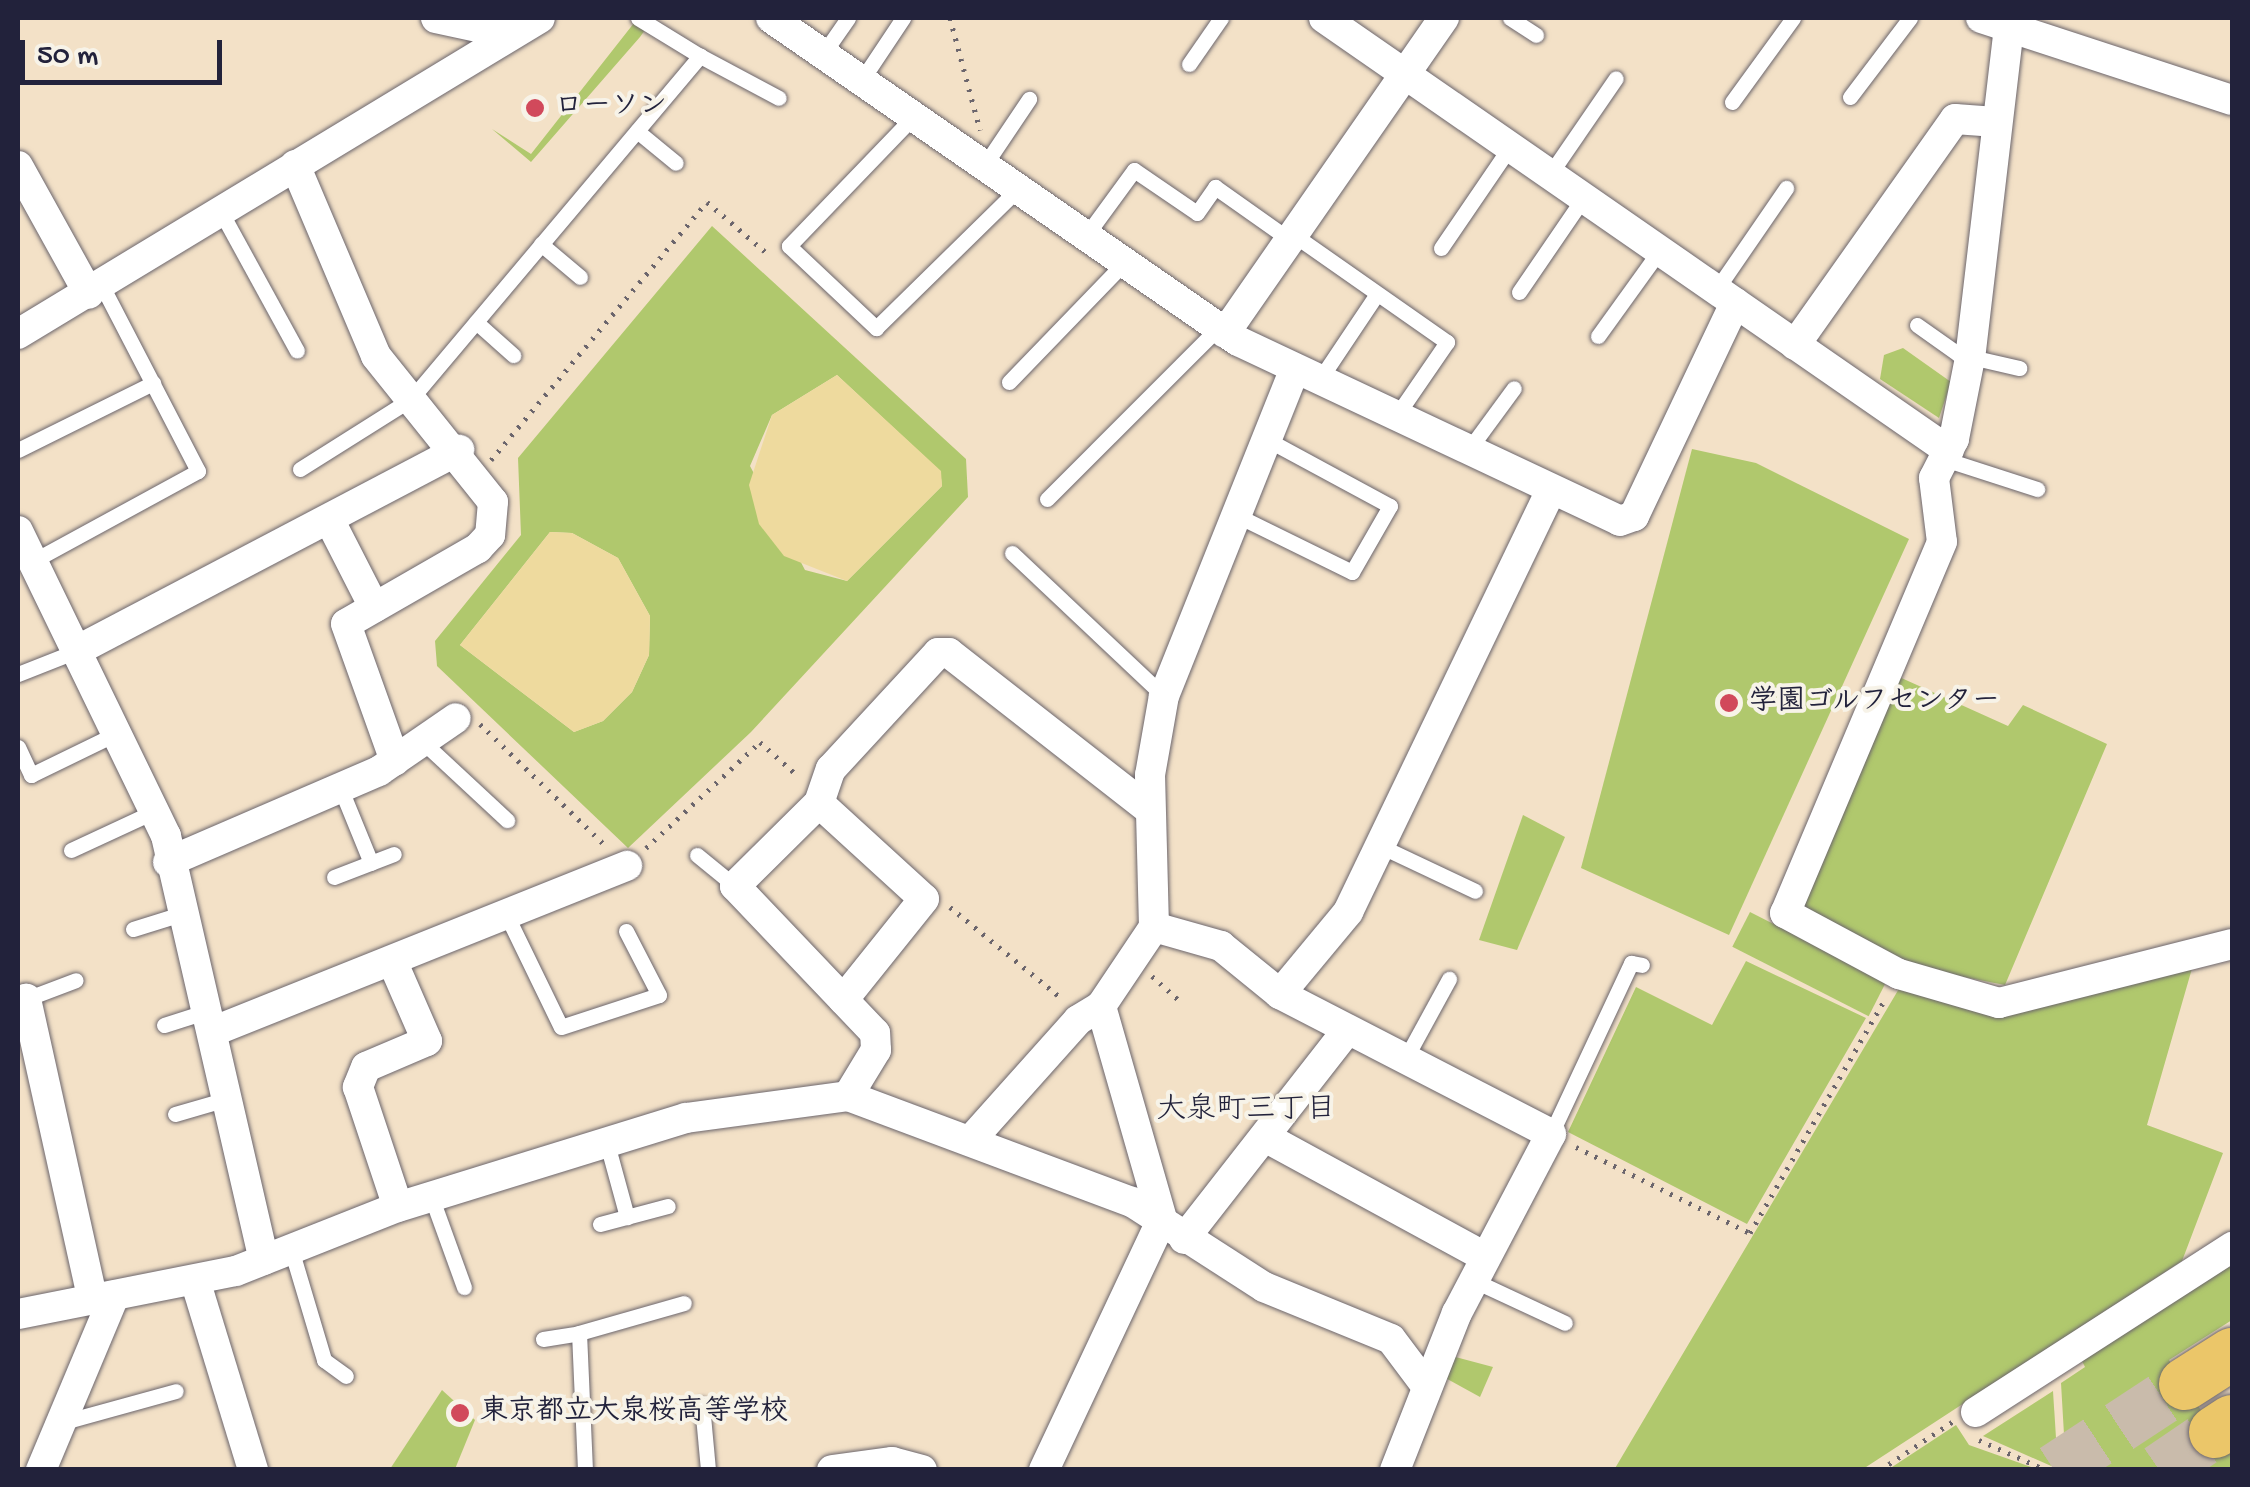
<!DOCTYPE html>
<html>
<head>
<meta charset="utf-8">
<style>
	body { margin:0 }
	#map { position:relative; width:2250px; height:1487px; overflow:hidden; background:#f3e1c7; font-family:"Gochi Hand","Klee One",sans-serif }
	div>[style] { position:absolute }
	[style*='--x'] { left:calc(var(--x)*1px); top:calc(var(--y)*1px); width:calc(var(--w)*1px); rotate:calc(var(--a)*1deg) }
	.green>* { inset:0; background:#b0c86d; transform-origin:0 0 }
	.sand>* { inset:0; background:#eeda9e }
	.highway-tunnel>* { height:52px; margin-top:-26px; transform-origin:0; background:repeating-linear-gradient(90deg,#c9bbab 0 52px,transparent 0 78px) }
	.path>* { height:5px; margin-top:-2.5px; transform-origin:0; background:repeating-linear-gradient(90deg,#6b656c 0 2.5px,transparent 0 10.5px) }
	.roads { filter:drop-shadow(0 0 2px #6b656c) drop-shadow(0 0 2px #6b656c) }
	.lane>* { height:15px; margin:-7.5px; padding:0 7.5px; transform-origin:7.5px; border-radius:7.5px; background:#fff }
	.street>* { height:30px; margin:-15px; padding:0 15px; transform-origin:15px; border-radius:15px; background:#fff }
	.highway>* { height:52px; margin:-26px; padding:0 26px; transform-origin:26px; border-radius:26px; background:#ebc669 }
	.dots>* { width:28px; height:28px; translate:-50% -50%; box-sizing:border-box; border:5px solid #f7f3e8; border-radius:50% }
	span { translate:-50% -50%; white-space:nowrap; text-align:center; line-height:1.15; -webkit-text-stroke:8px #f7f3e8; paint-order:stroke }
	.poi-label { font-size:28px; color:#22223b; font-weight:700 }
	.left { translate:0 -50%; text-align:left }
	.neighbourhood-label { font-size:30px; color:#22223b }
	.frame { position:absolute; inset:0; border:20px solid #22223b; pointer-events:none }
	.scale { position:absolute; left:20px; top:40px; width:202px; height:45px; box-sizing:border-box; border:5px solid #22223b; border-top:0; padding-left:12px; font-size:30px; line-height:35px; white-space:nowrap; color:#22223b; -webkit-text-stroke:8px #f7f3e8; paint-order:stroke }
</style>
</head>
<body>
<div id="map">
	<div class="green">
		<i style="clip-path:polygon(634px 23px,645px 30px,640px 37px,531px 162px,492px 129px,531px 154px)"></i>
		<i style="clip-path:polygon(evenodd,712px 226px,966px 459px,968px 497px,751px 732px,628px 848px,437px 666px,435px 641px,521px 535px,518px 458px,712px 226px,837px 375px,940px 471px,942px 486px,847px 581px,805px 570px,750px 466px,772px 415px,837px 375px,712px 226px,550px 532px,572px 533px,618px 558px,650px 616px,649px 655px,632px 692px,603px 721px,574px 732px,460px 645px,550px 532px)"></i>
		<i style="clip-path:polygon(1903px 348px,1951px 382px,1939px 418px,1880px 379px,1884px 355px)"></i>
		<i style="clip-path:polygon(1692px 449px,1756px 463px,1909px 539px,1729px 935px,1581px 868px)"></i>
		<i style="clip-path:polygon(1897px 676px,2008px 726px,2023px 705px,2107px 744px,2005px 985px,1922px 969px,1798px 910px)"></i>
		<i style="clip-path:polygon(1523px 815px,1565px 837px,1517px 950px,1479px 940px)"></i>
		<i style="left:1750px;top:912px;width:153px;height:39px;rotate:27deg"></i>
		<i style="clip-path:polygon(1746px 961px,1866px 1018px,1747px 1224px,1568px 1132px,1636px 987px,1712px 1025px)"></i>
		<i style="clip-path:polygon(2193px 965px,2147px 1125px,2223px 1153px,2182px 1261px,1863px 1469px,1614px 1470px,1900px 987px,1998px 1016px)"></i>
		<i style="clip-path:polygon(2232px 1263px,2232px 1320px,2169px 1360px,2223px 1445px,2232px 1440px,2232px 1469px,2066px 1469px,2061px 1383px,2085px 1367px,2081px 1359px)"></i>
		<i style="clip-path:polygon(1448px 1355px,1493px 1367px,1480px 1397px,1440px 1375px)"></i>
		<i style="clip-path:polygon(442px 1390px,475px 1420px,455px 1469px,390px 1469px)"></i>
		<i style="clip-path:polygon(2053px 1391px,2058px 1469px,1983px 1436px)"></i>
		<i style="clip-path:polygon(1956px 1425px,1969px 1445px,2037px 1469px,1889px 1469px)"></i>
	</div>
	<div class="sand">
		<i style="clip-path:polygon(837px 375px,941px 471px,942px 486px,847px 581px,784px 556px,759px 524px,749px 485px,772px 415px)"></i>
		<i style="clip-path:polygon(550px 532px,572px 533px,618px 558px,650px 616px,649px 655px,632px 692px,603px 721px,574px 732px,460px 645px)"></i>
	</div>
	<div class="highway-tunnel">
		<i style="--x:2054;--y:1470;--w:157;--a:-33.3"></i>
		<i style="--x:2159;--y:1470;--w:68;--a:-34.2"></i>
	</div>
	<div class="path">
		<i style="--x:950;--y:18;--w:116;--a:75"></i>
		<i style="--x:491;--y:460;--w:336;--a:-50.1"></i>
		<i style="--x:707;--y:202;--w:82;--a:40.5"></i>
		<i style="--x:480;--y:724;--w:174;--a:44.1"></i>
		<i style="--x:646;--y:848;--w:156;--a:-42.9"></i>
		<i style="--x:760;--y:742;--w:52;--a:41.9"></i>
		<i style="--x:950;--y:907;--w:144;--a:39.3"></i>
		<i style="--x:1152;--y:976;--w:38;--a:42"></i>
		<i style="--x:1576;--y:1147;--w:194;--a:26.3"></i>
		<i style="--x:1750;--y:1233;--w:270;--a:-60"></i>
		<i style="--x:1979;--y:1440;--w:73;--a:24.1"></i>
		<i style="--x:1880;--y:1470;--w:87;--a:-33.7"></i>
	</div>
	<div class="roads">
		<div class="lane">
			<i style="--x:638;--y:18;--w:73;--a:31.5"></i>
			<i style="--x:1510;--y:18;--w:31;--a:33"></i>
			<i style="--x:823;--y:54;--w:44;--a:-55.2"></i>
			<i style="--x:1189;--y:64;--w:56;--a:-55.2"></i>
			<i style="--x:861;--y:81;--w:76;--a:-56.3"></i>
			<i style="--x:1850;--y:97;--w:99;--a:-52.8"></i>
			<i style="--x:1732;--y:102;--w:104;--a:-54"></i>
			<i style="--x:913;--y:117;--w:179;--a:133.9"></i>
			<i style="--x:789;--y:246;--w:120;--a:43.3"></i>
			<i style="--x:876;--y:328;--w:197;--a:-44.4"></i>
			<i style="--x:637;--y:131;--w:50;--a:39.4"></i>
			<i style="--x:984;--y:166;--w:81;--a:-56.1"></i>
			<i style="--x:1550;--y:174;--w:116;--a:-55.5"></i>
			<i style="--x:221;--y:212;--w:158;--a:61.3"></i>
			<i style="--x:1294;--y:235;--w:187;--a:35"></i>
			<i style="--x:1447;--y:342;--w:93;--a:124.5"></i>
			<i style="--x:1085;--y:237;--w:83;--a:-53.8"></i>
			<i style="--x:1134;--y:170;--w:76;--a:34.3"></i>
			<i style="--x:1197;--y:213;--w:32;--a:-55"></i>
			<i style="--x:1215;--y:187;--w:92;--a:35.2"></i>
			<i style="--x:541;--y:244;--w:51;--a:40.2"></i>
			<i style="--x:1441;--y:248;--w:122;--a:-55.7"></i>
			<i style="--x:1716;--y:290;--w:124;--a:-55.5"></i>
			<i style="--x:1519;--y:292;--w:115;--a:-55.6"></i>
			<i style="--x:476;--y:322;--w:50;--a:41.7"></i>
			<i style="--x:1917;--y:325;--w:50;--a:35.3"></i>
			<i style="--x:1958;--y:354;--w:63;--a:12.9"></i>
			<i style="--x:1598;--y:336;--w:106;--a:-54.2"></i>
			<i style="--x:1009;--y:382;--w:164;--a:-46"></i>
			<i style="--x:1318;--y:382;--w:106;--a:-56.2"></i>
			<i style="--x:18;--y:450;--w:151;--a:-26.4"></i>
			<i style="--x:1467;--y:452;--w:79;--a:-53.7"></i>
			<i style="--x:1944;--y:459;--w:98;--a:17.9"></i>
			<i style="--x:300;--y:469;--w:131;--a:-32.2"></i>
			<i style="--x:411;--y:399;--w:449;--a:-49.9"></i>
			<i style="--x:700;--y:56;--w:89;--a:28"></i>
			<i style="--x:1047;--y:499;--w:242;--a:-45"></i>
			<i style="--x:1238;--y:516;--w:127;--a:26.2"></i>
			<i style="--x:1352;--y:572;--w:76;--a:-60.1"></i>
			<i style="--x:1390;--y:506;--w:139;--a:-151.6"></i>
			<i style="--x:1012;--y:553;--w:209;--a:43.3"></i>
			<i style="--x:33;--y:561;--w:188;--a:-28.6"></i>
			<i style="--x:198;--y:471;--w:208;--a:-117.4"></i>
			<i style="--x:18;--y:674;--w:62;--a:-21.6"></i>
			<i style="--x:423;--y:742;--w:115;--a:42.9"></i>
			<i style="--x:18;--y:747;--w:31;--a:65"></i>
			<i style="--x:31;--y:775;--w:96;--a:-26"></i>
			<i style="--x:340;--y:787;--w:82;--a:67.8"></i>
			<i style="--x:1380;--y:846;--w:105;--a:25.3"></i>
			<i style="--x:71;--y:850;--w:93;--a:-24.9"></i>
			<i style="--x:697;--y:855;--w:49;--a:39.2"></i>
			<i style="--x:334;--y:877;--w:64;--a:-21"></i>
			<i style="--x:507;--y:916;--w:123;--a:64.1"></i>
			<i style="--x:561;--y:1027;--w:103;--a:-18.1"></i>
			<i style="--x:659;--y:995;--w:72;--a:-117.3"></i>
			<i style="--x:133;--y:929;--w:47;--a:-17.3"></i>
			<i style="--x:26;--y:999;--w:53;--a:-20.8"></i>
			<i style="--x:164;--y:1025;--w:46;--a:-17.7"></i>
			<i style="--x:1403;--y:1063;--w:96;--a:-61.3"></i>
			<i style="--x:175;--y:1114;--w:57;--a:-16.2"></i>
			<i style="--x:1551;--y:1134;--w:189;--a:-64.9"></i>
			<i style="--x:1631;--y:963;--w:11;--a:10"></i>
			<i style="--x:606;--y:1140;--w:80;--a:74.7"></i>
			<i style="--x:431;--y:1196;--w:97;--a:70.1"></i>
			<i style="--x:600;--y:1224;--w:70;--a:-14.8"></i>
			<i style="--x:291;--y:1249;--w:116;--a:73.4"></i>
			<i style="--x:324;--y:1360;--w:27;--a:36"></i>
			<i style="--x:1475;--y:1281;--w:99;--a:25"></i>
			<i style="--x:543;--y:1339;--w:36;--a:-9"></i>
			<i style="--x:702;--y:1405;--w:65;--a:84.7"></i>
			<i style="--x:60;--y:1423;--w:120;--a:-15.4"></i>
			<i style="--x:585;--y:1470;--w:137;--a:-92.5"></i>
			<i style="--x:579;--y:1333;--w:109;--a:-15.9"></i>
		</div>
		<div class="street">
			<i style="--x:436;--y:18;--w:76;--a:12.2"></i>
			<i style="--x:771;--y:18;--w:568;--a:34.67"></i>
			<i style="--x:1238;--y:341;--w:422;--a:25.2"></i>
			<i style="--x:1620;--y:521;--w:15;--a:-20"></i>
			<i style="--x:1634;--y:516;--w:236;--a:-64.6"></i>
			<i style="--x:1324;--y:18;--w:760;--a:34.71"></i>
			<i style="--x:1981;--y:18;--w:264;--a:18.1"></i>
			<i style="--x:2009;--y:27;--w:333;--a:96.7"></i>
			<i style="--x:1970;--y:358;--w:83;--a:101.2"></i>
			<i style="--x:1954;--y:439;--w:44;--a:117.1"></i>
			<i style="--x:1934;--y:478;--w:64;--a:82.9"></i>
			<i style="--x:1942;--y:542;--w:403;--a:112.9"></i>
			<i style="--x:1785;--y:913;--w:129;--a:28.2"></i>
			<i style="--x:1899;--y:974;--w:104;--a:16.2"></i>
			<i style="--x:1999;--y:1003;--w:240;--a:-14.2"></i>
			<i style="--x:295;--y:165;--w:207;--a:67"></i>
			<i style="--x:376;--y:356;--w:187;--a:51.3"></i>
			<i style="--x:493;--y:502;--w:33;--a:95"></i>
			<i style="--x:490;--y:535;--w:18;--a:133"></i>
			<i style="--x:478;--y:548;--w:152;--a:150.1"></i>
			<i style="--x:346;--y:624;--w:145;--a:70.3"></i>
			<i style="--x:18;--y:166;--w:146;--a:61"></i>
			<i style="--x:1225;--y:333;--w:384;--a:-55.2"></i>
			<i style="--x:18;--y:334;--w:610;--a:-31.19"></i>
			<i style="--x:1795;--y:345;--w:277;--a:-54.7"></i>
			<i style="--x:1955;--y:119;--w:41;--a:4.2"></i>
			<i style="--x:330;--y:521;--w:97;--a:62.9"></i>
			<i style="--x:18;--y:531;--w:339;--a:64.1"></i>
			<i style="--x:166;--y:836;--w:435;--a:77"></i>
			<i style="--x:76;--y:651;--w:433;--a:-27.7"></i>
			<i style="--x:819;--y:803;--w:142;--a:42.4"></i>
			<i style="--x:924;--y:899;--w:129;--a:128.7"></i>
			<i style="--x:168;--y:862;--w:230;--a:-23.3"></i>
			<i style="--x:379;--y:771;--w:93;--a:-34.5"></i>
			<i style="--x:393;--y:963;--w:85;--a:66.4"></i>
			<i style="--x:427;--y:1041;--w:66;--a:156.9"></i>
			<i style="--x:366;--y:1067;--w:22;--a:112"></i>
			<i style="--x:358;--y:1087;--w:126;--a:71.6"></i>
			<i style="--x:1280;--y:994;--w:76;--a:-140.9"></i>
			<i style="--x:1221;--y:946;--w:70;--a:-164.2"></i>
			<i style="--x:1154;--y:927;--w:152;--a:-91.5"></i>
			<i style="--x:1150;--y:775;--w:80;--a:-80"></i>
			<i style="--x:1164;--y:696;--w:347;--a:-68.2"></i>
			<i style="--x:18;--y:1002;--w:9;--a:-21"></i>
			<i style="--x:26;--y:999;--w:308;--a:77.5"></i>
			<i style="--x:214;--y:1031;--w:445;--a:-21.8"></i>
			<i style="--x:848;--y:1096;--w:54;--a:-58.7"></i>
			<i style="--x:876;--y:1050;--w:17;--a:-93"></i>
			<i style="--x:875;--y:1033;--w:203;--a:-133.6"></i>
			<i style="--x:735;--y:886;--w:118;--a:-44.7"></i>
			<i style="--x:819;--y:803;--w:36;--a:-71"></i>
			<i style="--x:831;--y:769;--w:158;--a:-47.3"></i>
			<i style="--x:938;--y:653;--w:11;--a:0"></i>
			<i style="--x:949;--y:653;--w:255;--a:38"></i>
			<i style="--x:1265;--y:1137;--w:251;--a:28.6"></i>
			<i style="--x:970;--y:1141;--w:162;--a:-48.2"></i>
			<i style="--x:1078;--y:1020;--w:27;--a:-31"></i>
			<i style="--x:1184;--y:1239;--w:263;--a:-52"></i>
			<i style="--x:195;--y:1280;--w:199;--a:73"></i>
			<i style="--x:18;--y:1314;--w:222;--a:-11.2"></i>
			<i style="--x:236;--y:1271;--w:174;--a:-21.6"></i>
			<i style="--x:398;--y:1207;--w:301;--a:-17.2"></i>
			<i style="--x:686;--y:1118;--w:163;--a:-7.7"></i>
			<i style="--x:848;--y:1096;--w:303;--a:20.5"></i>
			<i style="--x:1132;--y:1202;--w:157;--a:32.8"></i>
			<i style="--x:1264;--y:1287;--w:137;--a:22.3"></i>
			<i style="--x:1391;--y:1339;--w:60;--a:53.1"></i>
			<i style="--x:1976;--y:1412;--w:305;--a:-32.8"></i>
			<i style="--x:41;--y:1470;--w:189;--a:-67.2"></i>
			<i style="--x:832;--y:1470;--w:61;--a:-7.6"></i>
			<i style="--x:892;--y:1462;--w:31;--a:15"></i>
			<i style="--x:1044;--y:1470;--w:277;--a:-64.8"></i>
			<i style="--x:1162;--y:1219;--w:222;--a:-106"></i>
			<i style="--x:1101;--y:1006;--w:95;--a:-56.1"></i>
			<i style="--x:1395;--y:1470;--w:169;--a:-68.5"></i>
			<i style="--x:1457;--y:1313;--w:202;--a:-62.3"></i>
			<i style="--x:1551;--y:1134;--w:305;--a:-152.7"></i>
			<i style="--x:1280;--y:994;--w:107;--a:-50.3"></i>
			<i style="--x:1348;--y:912;--w:468;--a:-64.3"></i>
		</div>
		<div class="highway">
			<i style="--x:2185;--y:1384;--w:56;--a:-32.6"></i>
			<i style="--x:2215;--y:1432;--w:20;--a:-33"></i>
		</div>
	</div>
	<div class="dots">
		<i style="left:535px;top:108px;background:#d1495b"></i>
		<i style="left:1729px;top:703px;background:#d1495b"></i>
		<i style="left:460px;top:1413px;background:#d1495b"></i>
	</div>
	<div class="poi-label">
		<span class="left" style="left:555px;top:108px">ローソン</span>
		<span class="left" style="left:1749px;top:703px">学園ゴルフセンター</span>
		<span class="left" style="left:480px;top:1413px">東京都立大泉桜高等学校</span>
	</div>
	<div class="neighbourhood-label">
		<span style="left:1246px;top:1112px">大泉町三丁目</span>
	</div>
	<div class="frame"></div>
	<div class="scale">50 m</div>
</div>
</body>
</html>
